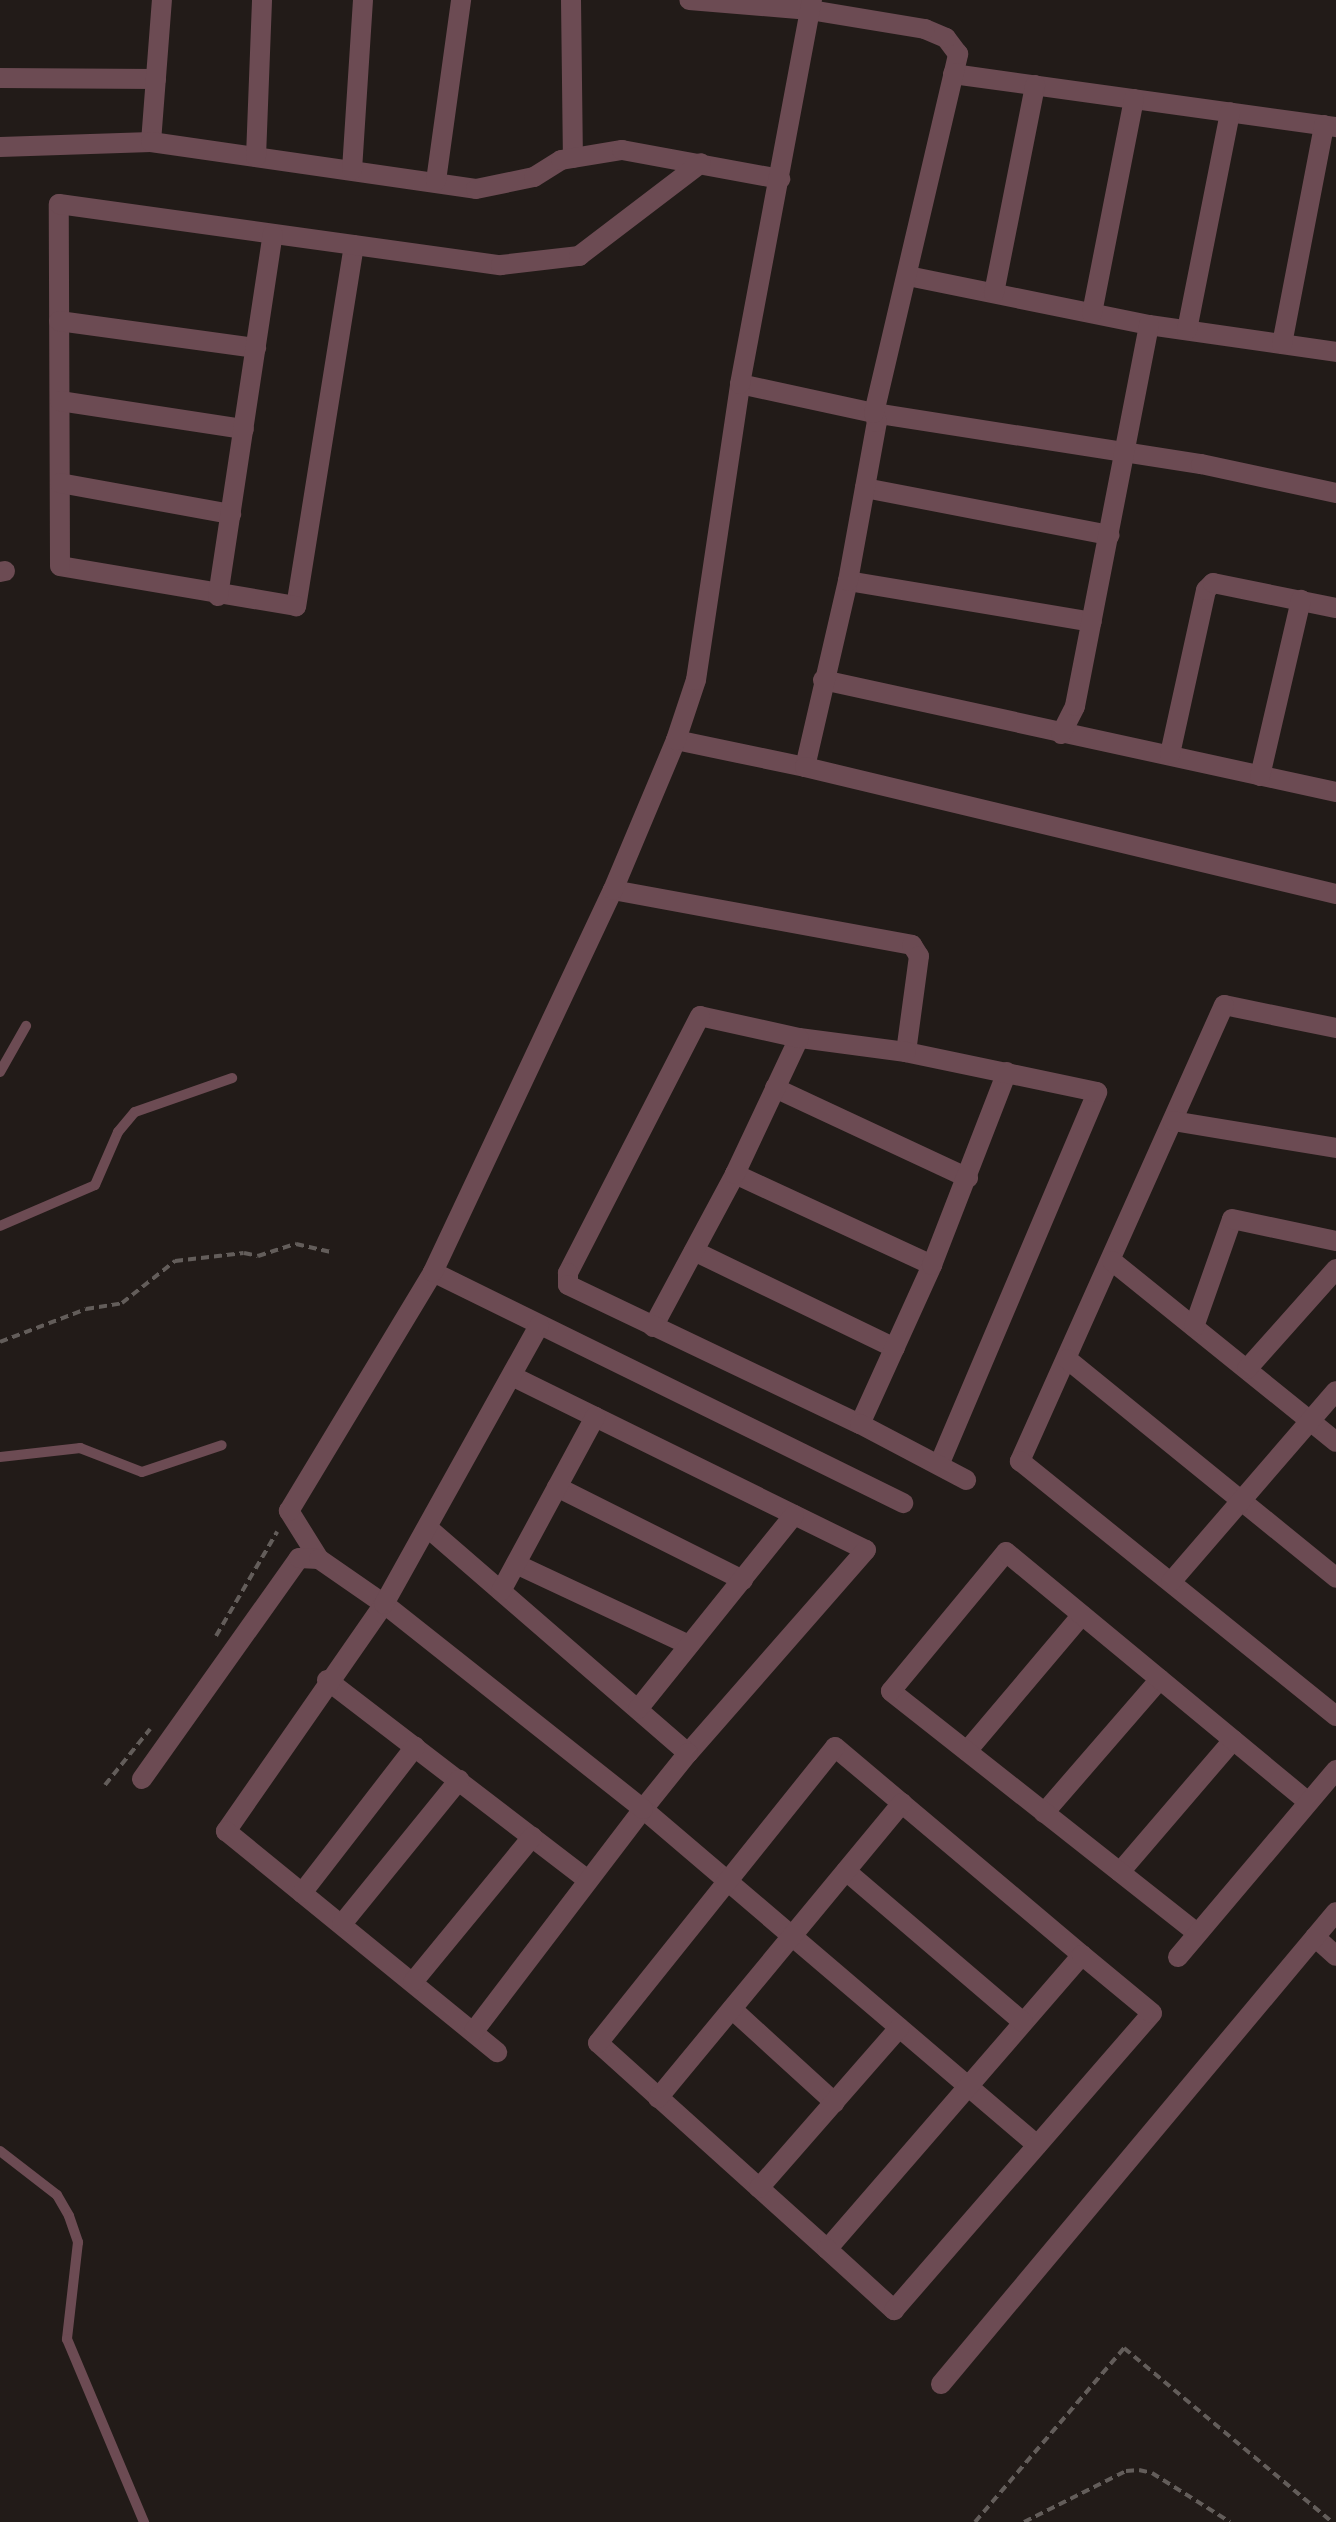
<!DOCTYPE html>
<html>
<head>
<meta charset="utf-8">
<style>
	body { margin:0 }
	#map { position:relative; width:1336px; height:2522px; overflow:hidden; background:#221b18; font-family:Rubik,sans-serif }
	div>[style] { position:absolute }
	[style*='--x'] { left:calc(var(--x)*1px); top:calc(var(--y)*1px); width:calc(var(--w)*1px); rotate:calc(var(--a)*1deg) }
	.path>* { height:4px; margin-top:-2px; transform-origin:0; background:repeating-linear-gradient(90deg,#635d5a 0 8px,transparent 0 13px) }
	.lane>* { height:10px; margin:-5px; padding:0 5px; transform-origin:5px; border-radius:5px; background:#6c4b53 }
	.street>* { height:20px; margin:-10px; padding:0 10px; transform-origin:10px; border-radius:10px; background:#6c4b53 }
	span { translate:-50% -50%; white-space:nowrap; text-align:center; line-height:1.15; -webkit-text-stroke:8px #221b18; paint-order:stroke }
</style>
</head>
<body>
<div id="map">
	<div class="path">
		<i style="--x:0;--y:1342;--w:92;--a:-21"></i>
		<i style="--x:86;--y:1309;--w:36;--a:-9"></i>
		<i style="--x:122;--y:1303;--w:68;--a:-38.4"></i>
		<i style="--x:175;--y:1261;--w:69;--a:-6.6"></i>
		<i style="--x:244;--y:1253;--w:14;--a:12"></i>
		<i style="--x:258;--y:1256;--w:40;--a:-18"></i>
		<i style="--x:296;--y:1244;--w:37;--a:13"></i>
		<i style="--x:216;--y:1636;--w:121;--a:-59.6"></i>
		<i style="--x:105;--y:1785;--w:72;--a:-51.2"></i>
		<i style="--x:975;--y:2522;--w:229;--a:-49.4"></i>
		<i style="--x:1124;--y:2348;--w:271;--a:39.9"></i>
		<i style="--x:1024;--y:2522;--w:114;--a:-26.6"></i>
		<i style="--x:1126;--y:2471;--w:13;--a:-4"></i>
		<i style="--x:1139;--y:2470;--w:13;--a:13"></i>
		<i style="--x:1152;--y:2473;--w:92;--a:32.1"></i>
	</div>
	<div class="lane">
		<i style="--x:0;--y:1072;--w:53;--a:-60.5"></i>
		<i style="--x:0;--y:1226;--w:103;--a:-23.3"></i>
		<i style="--x:95;--y:1185;--w:58;--a:-66.5"></i>
		<i style="--x:118;--y:1132;--w:26;--a:-50"></i>
		<i style="--x:135;--y:1112;--w:103;--a:-19.3"></i>
		<i style="--x:0;--y:1457;--w:81;--a:-6.4"></i>
		<i style="--x:80;--y:1448;--w:66;--a:21.2"></i>
		<i style="--x:142;--y:1472;--w:84;--a:-18.6"></i>
		<i style="--x:0;--y:2151;--w:72;--a:37.7"></i>
		<i style="--x:57;--y:2195;--w:24;--a:60"></i>
		<i style="--x:69;--y:2216;--w:28;--a:71"></i>
		<i style="--x:78;--y:2242;--w:98;--a:96.5"></i>
		<i style="--x:67;--y:2339;--w:199;--a:67.2"></i>
	</div>
	<div class="street">
		<i style="--x:571;--y:0;--w:158;--a:89.3"></i>
		<i style="--x:953;--y:74;--w:387;--a:7.9"></i>
		<i style="--x:0;--y:78;--w:156;--a:0.4"></i>
		<i style="--x:151;--y:142;--w:142;--a:-85.6"></i>
		<i style="--x:0;--y:147;--w:151;--a:-1.9"></i>
		<i style="--x:151;--y:142;--w:328;--a:8.2"></i>
		<i style="--x:476;--y:189;--w:59;--a:-11.7"></i>
		<i style="--x:534;--y:177;--w:32;--a:-32"></i>
		<i style="--x:561;--y:160;--w:62;--a:-9.3"></i>
		<i style="--x:622;--y:150;--w:161;--a:10.4"></i>
		<i style="--x:256;--y:157;--w:157;--a:-87.8"></i>
		<i style="--x:352;--y:170;--w:170;--a:-86.3"></i>
		<i style="--x:436;--y:181;--w:183;--a:-82.1"></i>
		<i style="--x:354;--y:245;--w:366;--a:99.1"></i>
		<i style="--x:296;--y:606;--w:239;--a:-170.4"></i>
		<i style="--x:60;--y:566;--w:362;--a:-90.2"></i>
		<i style="--x:59;--y:204;--w:446;--a:7.9"></i>
		<i style="--x:501;--y:265;--w:79;--a:-6.6"></i>
		<i style="--x:579;--y:256;--w:153;--a:-37.3"></i>
		<i style="--x:908;--y:276;--w:246;--a:11.5"></i>
		<i style="--x:1149;--y:325;--w:189;--a:8.2"></i>
		<i style="--x:994;--y:293;--w:212;--a:-78.8"></i>
		<i style="--x:1092;--y:313;--w:218;--a:-78.9"></i>
		<i style="--x:59;--y:321;--w:199;--a:7.8"></i>
		<i style="--x:1187;--y:330;--w:222;--a:-78.8"></i>
		<i style="--x:1282;--y:344;--w:223;--a:-79.1"></i>
		<i style="--x:740;--y:384;--w:137;--a:12.2"></i>
		<i style="--x:874;--y:413;--w:331;--a:8.9"></i>
		<i style="--x:1201;--y:464;--w:138;--a:12.1"></i>
		<i style="--x:60;--y:401;--w:186;--a:8.7"></i>
		<i style="--x:60;--y:483;--w:174;--a:10.3"></i>
		<i style="--x:865;--y:488;--w:249;--a:10.9"></i>
		<i style="--x:0;--y:572;--w:5;--a:-11"></i>
		<i style="--x:848;--y:581;--w:247;--a:9.5"></i>
		<i style="--x:218;--y:596;--w:366;--a:-81.4"></i>
		<i style="--x:823;--y:680;--w:525;--a:12.32"></i>
		<i style="--x:1061;--y:734;--w:31;--a:-63"></i>
		<i style="--x:1075;--y:706;--w:388;--a:-79"></i>
		<i style="--x:676;--y:740;--w:132;--a:11.8"></i>
		<i style="--x:805;--y:767;--w:191;--a:-77"></i>
		<i style="--x:848;--y:581;--w:162;--a:-79.7"></i>
		<i style="--x:877;--y:422;--w:9;--a:-108"></i>
		<i style="--x:874;--y:413;--w:369;--a:-76.8"></i>
		<i style="--x:958;--y:54;--w:20;--a:-127"></i>
		<i style="--x:946;--y:38;--w:23;--a:-157"></i>
		<i style="--x:925;--y:29;--w:117;--a:-170.6"></i>
		<i style="--x:810;--y:10;--w:121;--a:-175.3"></i>
		<i style="--x:1170;--y:754;--w:168;--a:-77.6"></i>
		<i style="--x:1206;--y:590;--w:10;--a:-45"></i>
		<i style="--x:1213;--y:583;--w:126;--a:11.5"></i>
		<i style="--x:805;--y:767;--w:546;--a:13.45"></i>
		<i style="--x:1260;--y:776;--w:181;--a:-76.9"></i>
		<i style="--x:613;--y:890;--w:304;--a:10.4"></i>
		<i style="--x:912;--y:945;--w:13;--a:58"></i>
		<i style="--x:919;--y:956;--w:97;--a:97.7"></i>
		<i style="--x:1336;--y:1028;--w:114;--a:-168.4"></i>
		<i style="--x:1224;--y:1005;--w:500;--a:114.1"></i>
		<i style="--x:1020;--y:1461;--w:406;--a:38.9"></i>
		<i style="--x:775;--y:1088;--w:213;--a:25"></i>
		<i style="--x:1173;--y:1121;--w:165;--a:9.4"></i>
		<i style="--x:735;--y:1174;--w:217;--a:24.8"></i>
		<i style="--x:694;--y:1251;--w:223;--a:25.8"></i>
		<i style="--x:1112;--y:1261;--w:288;--a:38.9"></i>
		<i style="--x:433;--y:1272;--w:524;--a:26.17"></i>
		<i style="--x:653;--y:1327;--w:174;--a:-61.8"></i>
		<i style="--x:735;--y:1174;--w:150;--a:-64.8"></i>
		<i style="--x:1194;--y:1327;--w:114;--a:-70.6"></i>
		<i style="--x:1232;--y:1219;--w:106;--a:11.9"></i>
		<i style="--x:1067;--y:1359;--w:347;--a:39.1"></i>
		<i style="--x:1247;--y:1369;--w:134;--a:-48.3"></i>
		<i style="--x:514;--y:1377;--w:392;--a:26.2"></i>
		<i style="--x:866;--y:1550;--w:270;--a:131.2"></i>
		<i style="--x:860;--y:1424;--w:175;--a:-65.6"></i>
		<i style="--x:932;--y:1265;--w:207;--a:-68.8"></i>
		<i style="--x:939;--y:1465;--w:405;--a:-67"></i>
		<i style="--x:1097;--y:1092;--w:195;--a:-168.2"></i>
		<i style="--x:906;--y:1052;--w:108;--a:-172.5"></i>
		<i style="--x:799;--y:1038;--w:101;--a:-167.5"></i>
		<i style="--x:700;--y:1016;--w:289;--a:117.2"></i>
		<i style="--x:568;--y:1273;--w:12;--a:90"></i>
		<i style="--x:568;--y:1285;--w:323;--a:25.5"></i>
		<i style="--x:860;--y:1424;--w:120;--a:27.8"></i>
		<i style="--x:557;--y:1487;--w:208;--a:26.6"></i>
		<i style="--x:428;--y:1528;--w:344;--a:40.9"></i>
		<i style="--x:688;--y:1753;--w:72;--a:128.8"></i>
		<i style="--x:643;--y:1809;--w:518;--a:40.46"></i>
		<i style="--x:319;--y:1559;--w:57;--a:-122"></i>
		<i style="--x:289;--y:1511;--w:279;--a:-58.9"></i>
		<i style="--x:433;--y:1272;--w:422;--a:-64.8"></i>
		<i style="--x:613;--y:890;--w:163;--a:-67.2"></i>
		<i style="--x:676;--y:740;--w:63;--a:-71.6"></i>
		<i style="--x:696;--y:680;--w:299;--a:-81.5"></i>
		<i style="--x:740;--y:384;--w:391;--a:-79.4"></i>
		<i style="--x:516;--y:1564;--w:191;--a:25.1"></i>
		<i style="--x:1171;--y:1582;--w:252;--a:-49.2"></i>
		<i style="--x:501;--y:1591;--w:198;--a:-61.6"></i>
		<i style="--x:327;--y:1680;--w:329;--a:37.5"></i>
		<i style="--x:638;--y:1709;--w:249;--a:-51.2"></i>
		<i style="--x:835;--y:1747;--w:323;--a:40.1"></i>
		<i style="--x:1082;--y:1955;--w:389;--a:130.9"></i>
		<i style="--x:827;--y:2249;--w:308;--a:-138"></i>
		<i style="--x:598;--y:2043;--w:379;--a:-51.3"></i>
		<i style="--x:967;--y:1751;--w:178;--a:-49.8"></i>
		<i style="--x:142;--y:1779;--w:271;--a:-54.6"></i>
		<i style="--x:299;--y:1558;--w:20;--a:3"></i>
		<i style="--x:319;--y:1559;--w:79;--a:34.7"></i>
		<i style="--x:384;--y:1604;--w:277;--a:124.8"></i>
		<i style="--x:226;--y:1831;--w:350;--a:39.2"></i>
		<i style="--x:1044;--y:1813;--w:177;--a:-49.1"></i>
		<i style="--x:846;--y:1871;--w:233;--a:40.5"></i>
		<i style="--x:1120;--y:1872;--w:174;--a:-49.4"></i>
		<i style="--x:302;--y:1893;--w:185;--a:-52.3"></i>
		<i style="--x:342;--y:1924;--w:186;--a:-50.9"></i>
		<i style="--x:1197;--y:1933;--w:390;--a:-141.7"></i>
		<i style="--x:891;--y:1691;--w:180;--a:-50.4"></i>
		<i style="--x:1006;--y:1552;--w:392;--a:39.6"></i>
		<i style="--x:1315;--y:1937;--w:28;--a:42"></i>
		<i style="--x:1178;--y:1957;--w:245;--a:-49.8"></i>
		<i style="--x:413;--y:1982;--w:188;--a:-50.6"></i>
		<i style="--x:732;--y:2009;--w:139;--a:42.4"></i>
		<i style="--x:474;--y:2031;--w:279;--a:-52.7"></i>
		<i style="--x:643;--y:1809;--w:330;--a:-141.6"></i>
		<i style="--x:384;--y:1604;--w:319;--a:-60.9"></i>
		<i style="--x:658;--y:2098;--w:383;--a:-50.4"></i>
		<i style="--x:759;--y:2188;--w:213;--a:-48.8"></i>
		<i style="--x:827;--y:2249;--w:91;--a:42.3"></i>
		<i style="--x:894;--y:2310;--w:393;--a:-49"></i>
		<i style="--x:1152;--y:2013;--w:91;--a:-140.4"></i>
		<i style="--x:941;--y:2384;--w:615;--a:-50.08"></i>
	</div>
</div>
</body>
</html>
